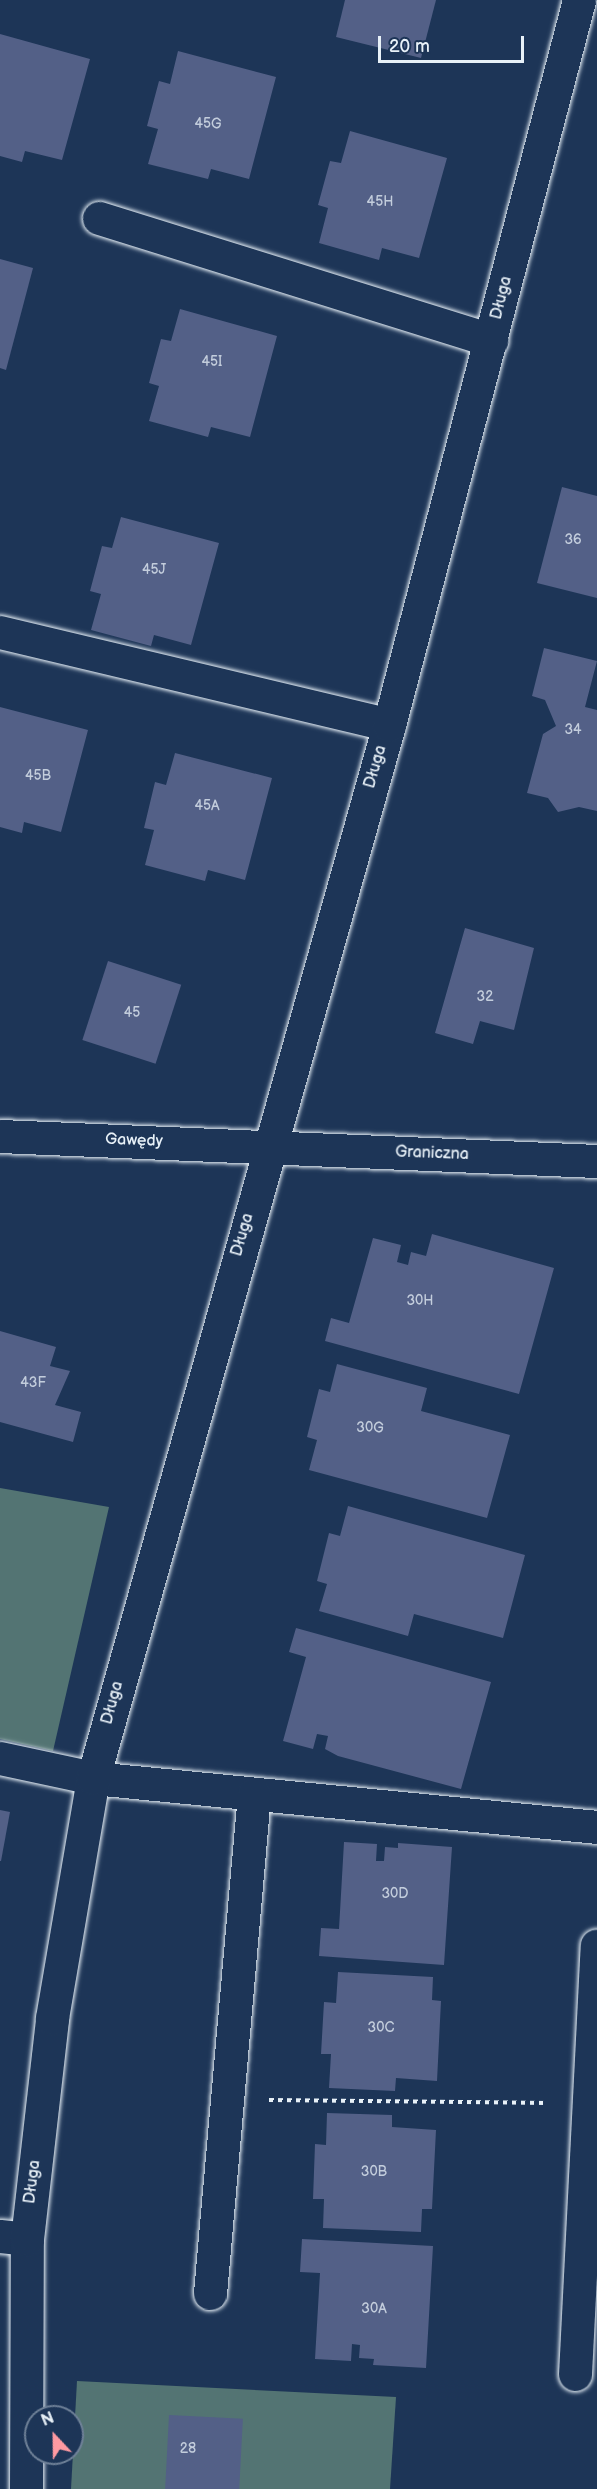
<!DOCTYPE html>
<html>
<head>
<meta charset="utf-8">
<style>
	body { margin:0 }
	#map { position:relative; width:597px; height:2489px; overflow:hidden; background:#1d3557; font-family:"Balsamiq Sans",sans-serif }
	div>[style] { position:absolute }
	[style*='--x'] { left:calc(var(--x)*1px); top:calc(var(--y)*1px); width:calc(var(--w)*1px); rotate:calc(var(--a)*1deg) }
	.green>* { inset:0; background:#537473 }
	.building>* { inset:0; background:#536087; transform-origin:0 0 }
	.path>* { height:4px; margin-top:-2px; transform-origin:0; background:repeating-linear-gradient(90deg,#e8f1f8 0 4.5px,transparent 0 9px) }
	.roads { filter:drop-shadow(0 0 2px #e8f1f8) drop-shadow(0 0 2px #e8f1f8) }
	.street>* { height:33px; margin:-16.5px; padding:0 16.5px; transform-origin:16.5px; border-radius:16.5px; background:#1d3557 }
	.secondary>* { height:33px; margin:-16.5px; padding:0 16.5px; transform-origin:16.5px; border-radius:16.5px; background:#1d3557 }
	span { translate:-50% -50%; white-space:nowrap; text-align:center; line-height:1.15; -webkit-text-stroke:6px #1d3557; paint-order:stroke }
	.number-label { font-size:14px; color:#c3cddc }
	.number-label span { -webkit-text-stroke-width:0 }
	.street-label { font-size:16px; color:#e8f1f8 }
	.north { position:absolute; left:24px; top:2405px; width:60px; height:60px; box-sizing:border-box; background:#1d3557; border:2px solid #6e8097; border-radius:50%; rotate:338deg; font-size:16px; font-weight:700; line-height:24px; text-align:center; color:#e8f1f8 }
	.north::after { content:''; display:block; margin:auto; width:21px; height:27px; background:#ff9aa2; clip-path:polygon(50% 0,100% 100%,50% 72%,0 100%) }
	.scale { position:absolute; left:378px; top:36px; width:146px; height:27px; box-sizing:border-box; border:3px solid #e8f1f8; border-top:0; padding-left:8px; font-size:18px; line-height:21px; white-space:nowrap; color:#e8f1f8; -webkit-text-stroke:4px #1d3557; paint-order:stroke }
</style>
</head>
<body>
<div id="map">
	<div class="green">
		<i style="clip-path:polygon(0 1488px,109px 1507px,53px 1751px,0 1739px)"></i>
		<i style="clip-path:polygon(77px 2381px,396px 2397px,390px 2489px,71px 2489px)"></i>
	</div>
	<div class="building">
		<i style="clip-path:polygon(345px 0,436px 0,421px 58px,336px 37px)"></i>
		<i style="clip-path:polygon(0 34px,90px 59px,62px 160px,25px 151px,22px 162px,0 156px)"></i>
		<i style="clip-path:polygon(178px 51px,276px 77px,249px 179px,211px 169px,208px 179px,148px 164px,158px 129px,147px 126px,159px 81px,170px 84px)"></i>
		<i style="clip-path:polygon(350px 131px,447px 158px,419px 258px,382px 248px,379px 260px,319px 243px,328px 208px,318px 205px,330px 161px,341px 163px)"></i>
		<i style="clip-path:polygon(0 259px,33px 268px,6px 370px,0 368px)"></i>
		<i style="clip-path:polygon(180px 309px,277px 336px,250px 437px,211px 427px,208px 437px,149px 421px,159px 386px,149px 383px,161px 339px,171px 341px)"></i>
		<i style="clip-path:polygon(562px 487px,597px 496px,597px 598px,537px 583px)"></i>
		<i style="clip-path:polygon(121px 517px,219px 543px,191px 645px,154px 635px,151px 646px,91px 630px,101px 594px,90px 591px,102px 546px,112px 548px)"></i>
		<i style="clip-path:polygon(544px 648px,597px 661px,585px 707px,597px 710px,597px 811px,579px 807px,558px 812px,548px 798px,527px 793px,543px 734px,556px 726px,545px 700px,532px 696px)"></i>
		<i style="clip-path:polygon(0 707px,88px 730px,61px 832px,24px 822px,22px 833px,0 827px)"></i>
		<i style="clip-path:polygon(175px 753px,272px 778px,245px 880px,208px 870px,205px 881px,145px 865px,154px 830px,144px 828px,155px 782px,166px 785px)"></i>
		<i style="clip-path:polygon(465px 928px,534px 948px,514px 1030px,480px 1021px,473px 1044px,435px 1033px)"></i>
		<i style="left:108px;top:961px;width:77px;height:83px;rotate:18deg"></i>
		<i style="clip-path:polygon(432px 1234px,554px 1268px,519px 1394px,325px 1341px,331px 1318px,349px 1323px,373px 1238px,401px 1245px,397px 1262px,408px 1265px,411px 1252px,426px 1256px)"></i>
		<i style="clip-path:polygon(0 1331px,56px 1347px,50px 1366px,70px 1371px,55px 1405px,81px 1412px,73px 1442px,0 1422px)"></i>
		<i style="clip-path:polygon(337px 1364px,427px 1388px,421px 1411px,510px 1435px,487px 1518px,309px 1470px,317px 1440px,307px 1437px,319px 1389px,330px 1392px)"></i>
		<i style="clip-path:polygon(348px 1506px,525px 1555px,503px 1638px,414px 1614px,408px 1636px,319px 1611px,327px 1584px,317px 1581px,329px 1533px,340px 1536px)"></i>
		<i style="clip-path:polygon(296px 1628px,491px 1682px,461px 1789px,338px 1756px,325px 1749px,328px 1736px,317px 1734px,313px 1749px,283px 1741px,306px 1657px,289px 1652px)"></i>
		<i style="clip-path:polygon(0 1810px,10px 1812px,1px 1861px,0 1861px)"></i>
		<i style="clip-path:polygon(344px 1842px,377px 1844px,376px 1861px,384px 1861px,385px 1847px,398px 1848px,398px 1843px,452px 1847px,444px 1965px,319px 1956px,321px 1928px,339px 1929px)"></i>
		<i style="clip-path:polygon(338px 1972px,433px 1977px,432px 2000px,441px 2001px,437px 2081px,396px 2078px,395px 2091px,329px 2088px,331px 2054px,321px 2054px,324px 2002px,336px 2003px)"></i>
		<i style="clip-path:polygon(327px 2113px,392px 2115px,392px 2127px,436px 2130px,432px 2209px,422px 2209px,421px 2232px,323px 2228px,324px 2199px,313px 2199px,315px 2144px,326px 2145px)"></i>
		<i style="clip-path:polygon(302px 2239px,433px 2246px,426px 2368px,373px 2365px,374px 2359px,359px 2358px,360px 2345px,352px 2344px,351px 2361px,315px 2359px,320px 2273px,300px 2272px)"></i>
		<i style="left:169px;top:2415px;width:74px;height:74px;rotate:3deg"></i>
	</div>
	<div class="path">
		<i style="--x:269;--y:2100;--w:278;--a:0.6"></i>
	</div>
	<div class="roads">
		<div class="street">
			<i style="--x:99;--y:218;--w:411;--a:17.3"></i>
			<i style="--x:0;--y:632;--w:400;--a:13.4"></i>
			<i style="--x:0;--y:1136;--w:598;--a:2.4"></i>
			<i style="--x:0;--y:1758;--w:95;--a:12.1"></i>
			<i style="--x:93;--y:1778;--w:506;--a:5.55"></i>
			<i style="--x:0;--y:2236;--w:27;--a:6"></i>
			<i style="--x:210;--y:2293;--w:501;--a:-84.96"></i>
			<i style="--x:575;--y:2374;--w:429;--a:-87.1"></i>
		</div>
		<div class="secondary">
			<i style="--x:26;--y:2489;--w:250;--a:-89.8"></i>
			<i style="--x:27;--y:2239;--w:222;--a:-83.5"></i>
			<i style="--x:52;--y:2018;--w:243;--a:-80.3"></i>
			<i style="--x:93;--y:1778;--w:1094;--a:-74.3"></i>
			<i style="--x:389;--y:725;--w:749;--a:-75.31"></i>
		</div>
	</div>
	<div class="number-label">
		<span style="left:208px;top:124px">45G</span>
		<span style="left:380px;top:202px">45H</span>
		<span style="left:212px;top:362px">45I</span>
		<span style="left:573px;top:540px">36</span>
		<span style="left:154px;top:570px">45J</span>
		<span style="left:573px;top:730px">34</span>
		<span style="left:38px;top:776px">45B</span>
		<span style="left:207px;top:806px">45A</span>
		<span style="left:485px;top:997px">32</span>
		<span style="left:132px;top:1013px">45</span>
		<span style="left:420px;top:1301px">30H</span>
		<span style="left:33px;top:1383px">43F</span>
		<span style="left:370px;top:1428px">30G</span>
		<span style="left:395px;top:1894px">30D</span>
		<span style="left:381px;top:2028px">30C</span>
		<span style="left:374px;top:2172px">30B</span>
		<span style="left:374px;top:2309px">30A</span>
		<span style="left:188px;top:2449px">28</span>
	</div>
	<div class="street-label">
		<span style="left:502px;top:298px;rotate:-76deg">Długa</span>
		<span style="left:376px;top:767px;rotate:-74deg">Długa</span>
		<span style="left:134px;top:1141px;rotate:2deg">Gawędy</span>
		<span style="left:432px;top:1154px;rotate:2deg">Graniczna</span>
		<span style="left:243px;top:1235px;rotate:-74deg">Długa</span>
		<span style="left:113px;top:1703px;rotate:-75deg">Długa</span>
		<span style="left:33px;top:2182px;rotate:-83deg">Długa</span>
	</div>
	<div class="north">N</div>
	<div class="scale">20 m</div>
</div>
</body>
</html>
